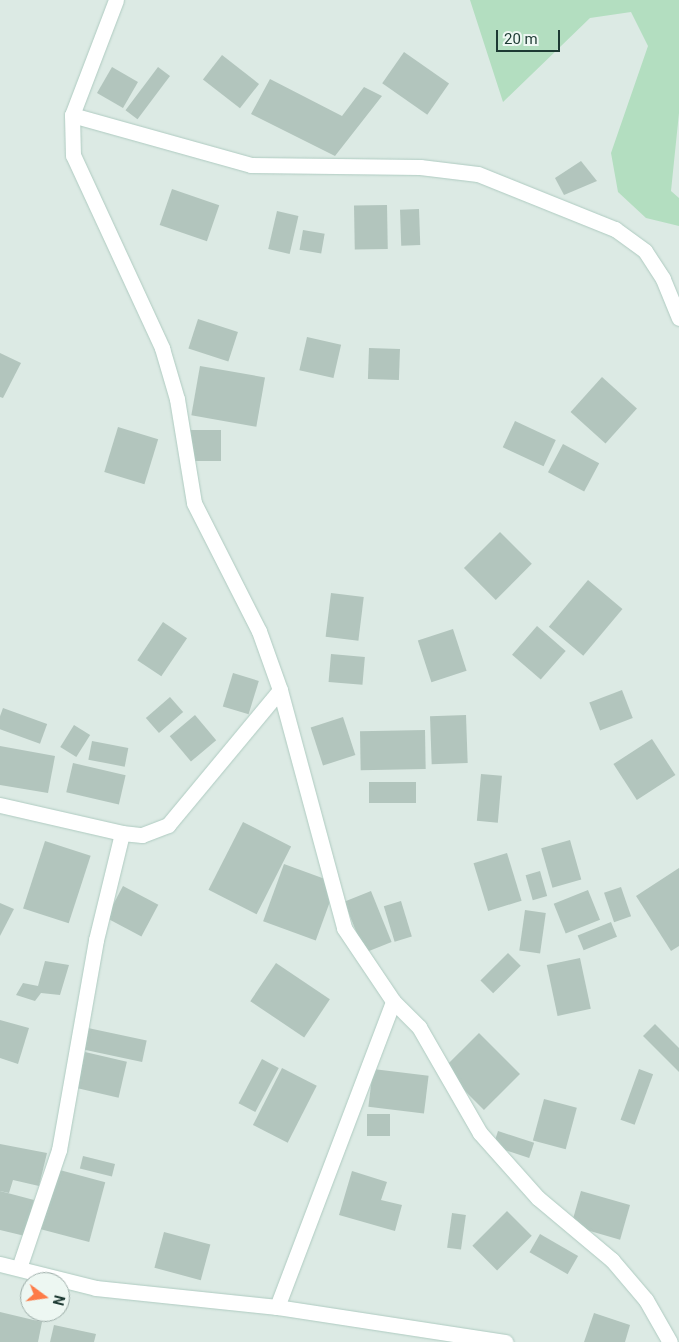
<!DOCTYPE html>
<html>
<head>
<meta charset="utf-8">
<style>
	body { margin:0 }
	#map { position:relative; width:679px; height:1342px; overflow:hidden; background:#dceae4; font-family:Roboto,sans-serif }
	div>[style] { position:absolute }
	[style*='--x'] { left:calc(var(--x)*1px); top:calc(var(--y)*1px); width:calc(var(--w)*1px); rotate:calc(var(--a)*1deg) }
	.green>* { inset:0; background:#b3dec0 }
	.building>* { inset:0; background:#b2c5bd; transform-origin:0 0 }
	.roads { filter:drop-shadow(0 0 1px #afcbc1) drop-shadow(0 0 1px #afcbc1) }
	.minor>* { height:15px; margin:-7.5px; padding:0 7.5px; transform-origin:7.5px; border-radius:7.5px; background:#fff }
	.secondary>* { height:15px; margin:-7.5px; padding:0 7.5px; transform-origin:7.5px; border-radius:7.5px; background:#fff }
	span { translate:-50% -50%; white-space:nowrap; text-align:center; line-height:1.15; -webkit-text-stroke:5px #edf7f2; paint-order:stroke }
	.north { position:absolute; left:20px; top:1272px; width:50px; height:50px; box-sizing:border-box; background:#edf7f2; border:1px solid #9aaba6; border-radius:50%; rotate:104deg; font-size:14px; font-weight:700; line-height:20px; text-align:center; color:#1d3a33 }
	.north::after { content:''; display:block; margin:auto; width:18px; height:22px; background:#fd7b48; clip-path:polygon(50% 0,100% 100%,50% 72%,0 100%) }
	.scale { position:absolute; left:496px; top:30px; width:64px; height:22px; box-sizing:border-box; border:2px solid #1d3a33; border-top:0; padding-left:6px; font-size:15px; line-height:18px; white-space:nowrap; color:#1d3a33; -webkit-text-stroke:4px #edf7f2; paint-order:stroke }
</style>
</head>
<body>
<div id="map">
	<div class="green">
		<i style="clip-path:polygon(470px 0,679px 0,679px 113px,671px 191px,679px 198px,679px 226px,646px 218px,618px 192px,611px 153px,648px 46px,631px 12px,590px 18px,503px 102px)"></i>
	</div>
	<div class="building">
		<i style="left:404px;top:52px;width:55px;height:38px;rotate:35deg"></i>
		<i style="left:222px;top:55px;width:47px;height:31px;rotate:38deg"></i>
		<i style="left:112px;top:67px;width:30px;height:30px;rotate:30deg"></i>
		<i style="left:158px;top:67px;width:15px;height:54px;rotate:37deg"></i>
		<i style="clip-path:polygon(270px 79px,342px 116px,364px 87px,382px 96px,335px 156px,251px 114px)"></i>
		<i style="clip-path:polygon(581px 161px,597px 181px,564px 195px,555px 178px)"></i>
		<i style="left:172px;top:189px;width:50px;height:38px;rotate:19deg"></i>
		<i style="left:387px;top:205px;width:44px;height:33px;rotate:89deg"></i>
		<i style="left:419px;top:209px;width:36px;height:19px;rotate:88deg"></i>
		<i style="left:277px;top:211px;width:22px;height:39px;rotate:13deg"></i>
		<i style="left:303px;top:230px;width:22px;height:20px;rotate:10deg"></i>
		<i style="left:198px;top:319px;width:42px;height:31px;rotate:18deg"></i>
		<i style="left:307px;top:337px;width:35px;height:34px;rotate:13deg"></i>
		<i style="left:369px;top:348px;width:31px;height:31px;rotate:2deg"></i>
		<i style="clip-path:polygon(0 353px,21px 363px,3px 398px,0 397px)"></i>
		<i style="left:200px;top:366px;width:66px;height:50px;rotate:10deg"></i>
		<i style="left:602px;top:377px;width:47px;height:47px;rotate:42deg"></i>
		<i style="left:515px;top:421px;width:45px;height:29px;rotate:25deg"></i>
		<i style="left:118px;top:427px;width:42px;height:47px;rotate:17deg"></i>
		<i style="left:188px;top:430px;width:33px;height:31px"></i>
		<i style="left:563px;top:444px;width:41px;height:32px;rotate:28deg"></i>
		<i style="left:500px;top:532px;width:45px;height:51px;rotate:45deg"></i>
		<i style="left:588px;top:580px;width:45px;height:61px;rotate:40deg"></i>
		<i style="left:331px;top:593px;width:33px;height:44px;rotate:7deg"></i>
		<i style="left:163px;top:622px;width:29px;height:46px;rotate:34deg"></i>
		<i style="left:537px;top:626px;width:38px;height:38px;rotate:41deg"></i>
		<i style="left:453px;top:629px;width:44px;height:37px;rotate:72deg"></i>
		<i style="left:331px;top:654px;width:34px;height:28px;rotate:5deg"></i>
		<i style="left:233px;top:673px;width:27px;height:35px;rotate:17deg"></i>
		<i style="left:622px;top:690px;width:30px;height:35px;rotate:69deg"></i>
		<i style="left:170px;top:697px;width:20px;height:32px;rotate:49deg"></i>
		<i style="left:3px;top:708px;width:47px;height:21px;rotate:20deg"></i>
		<i style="left:195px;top:715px;width:33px;height:33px;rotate:50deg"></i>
		<i style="left:466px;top:715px;width:48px;height:36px;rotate:88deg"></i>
		<i style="left:343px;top:717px;width:40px;height:34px;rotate:72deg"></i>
		<i style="left:74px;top:725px;width:19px;height:26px;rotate:32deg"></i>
		<i style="left:425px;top:730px;width:39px;height:65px;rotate:89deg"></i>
		<i style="left:652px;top:739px;width:43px;height:46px;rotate:57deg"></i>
		<i style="left:92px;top:741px;width:37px;height:19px;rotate:11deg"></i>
		<i style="clip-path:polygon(0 746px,55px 756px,48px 793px,0 785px)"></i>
		<i style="left:73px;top:763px;width:54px;height:30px;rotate:13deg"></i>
		<i style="left:481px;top:774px;width:21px;height:47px;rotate:5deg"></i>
		<i style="left:416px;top:782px;width:21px;height:47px;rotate:90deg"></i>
		<i style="left:243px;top:822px;width:54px;height:76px;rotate:27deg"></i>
		<i style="left:570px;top:840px;width:41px;height:30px;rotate:74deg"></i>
		<i style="left:45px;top:841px;width:48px;height:71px;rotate:18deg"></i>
		<i style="left:507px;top:853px;width:50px;height:35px;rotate:73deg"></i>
		<i style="left:284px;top:864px;width:56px;height:61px;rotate:20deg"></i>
		<i style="clip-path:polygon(679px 868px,679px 946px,671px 951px,636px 896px)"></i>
		<i style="left:540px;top:871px;width:26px;height:15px;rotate:74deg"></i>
		<i style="left:123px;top:886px;width:40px;height:36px;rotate:28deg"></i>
		<i style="left:621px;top:887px;width:31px;height:18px;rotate:71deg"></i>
		<i style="left:588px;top:890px;width:32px;height:37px;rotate:68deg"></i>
		<i style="left:371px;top:891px;width:55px;height:29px;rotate:68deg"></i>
		<i style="left:401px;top:901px;width:37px;height:18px;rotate:73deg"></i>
		<i style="clip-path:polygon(0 903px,14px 909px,0 936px)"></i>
		<i style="left:525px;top:910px;width:21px;height:41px;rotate:8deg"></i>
		<i style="left:611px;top:922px;width:16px;height:36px;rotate:68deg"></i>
		<i style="left:508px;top:953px;width:18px;height:39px;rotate:45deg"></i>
		<i style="left:580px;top:958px;width:52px;height:34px;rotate:78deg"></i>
		<i style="clip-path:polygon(45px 961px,69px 965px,60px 995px,41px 993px,35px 1001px,16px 995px,23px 983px,38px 986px)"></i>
		<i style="left:276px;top:963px;width:65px;height:46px;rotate:34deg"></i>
		<i style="clip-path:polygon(0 1020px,29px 1028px,18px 1064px,0 1058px)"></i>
		<i style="clip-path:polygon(655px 1024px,679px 1048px,679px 1072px,643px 1036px)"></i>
		<i style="left:88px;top:1028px;width:60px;height:22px;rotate:12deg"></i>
		<i style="left:479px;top:1033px;width:58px;height:51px;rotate:45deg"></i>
		<i style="left:85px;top:1052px;width:43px;height:37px;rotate:13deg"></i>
		<i style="left:262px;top:1059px;width:19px;height:50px;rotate:28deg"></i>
		<i style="left:282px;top:1068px;width:39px;height:64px;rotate:27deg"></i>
		<i style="left:373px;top:1069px;width:56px;height:38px;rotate:7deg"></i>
		<i style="left:639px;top:1069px;width:15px;height:54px;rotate:20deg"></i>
		<i style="left:544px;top:1099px;width:34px;height:43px;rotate:15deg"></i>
		<i style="left:367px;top:1114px;width:23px;height:22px"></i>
		<i style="left:498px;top:1131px;width:38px;height:16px;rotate:18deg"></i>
		<i style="clip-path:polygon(0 1144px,47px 1153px,39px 1186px,13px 1180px,9px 1193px,0 1191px)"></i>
		<i style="left:83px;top:1156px;width:33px;height:13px;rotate:14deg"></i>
		<i style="left:56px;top:1169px;width:51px;height:62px;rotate:15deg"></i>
		<i style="clip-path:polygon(352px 1171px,387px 1182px,381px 1200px,402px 1205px,395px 1231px,339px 1215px)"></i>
		<i style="clip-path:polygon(0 1191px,34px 1200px,25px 1236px,0 1230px)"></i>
		<i style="left:581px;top:1191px;width:51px;height:36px;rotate:16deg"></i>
		<i style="left:507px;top:1211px;width:35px;height:49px;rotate:45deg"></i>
		<i style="left:452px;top:1213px;width:14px;height:35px;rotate:8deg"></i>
		<i style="left:164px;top:1232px;width:48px;height:37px;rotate:15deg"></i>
		<i style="left:540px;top:1234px;width:44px;height:21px;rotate:30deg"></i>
		<i style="clip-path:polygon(0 1312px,42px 1322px,38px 1342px,0 1342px)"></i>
		<i style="clip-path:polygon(594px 1313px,630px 1325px,625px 1342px,584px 1342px)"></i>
		<i style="clip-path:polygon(54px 1325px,96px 1334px,94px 1342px,50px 1342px)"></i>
	</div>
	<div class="roads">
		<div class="minor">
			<i style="--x:116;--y:0;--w:123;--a:110.9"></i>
			<i style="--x:72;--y:115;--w:40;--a:88.6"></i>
			<i style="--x:73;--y:155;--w:213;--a:65.2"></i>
			<i style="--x:162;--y:348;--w:53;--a:73.6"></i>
			<i style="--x:177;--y:399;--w:105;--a:80.7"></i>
			<i style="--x:194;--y:503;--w:144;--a:63.1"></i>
			<i style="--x:259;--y:631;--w:63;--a:70.4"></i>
			<i style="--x:280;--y:690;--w:246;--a:74.9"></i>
			<i style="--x:344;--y:928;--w:88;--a:56.1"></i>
			<i style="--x:393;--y:1001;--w:37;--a:45"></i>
			<i style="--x:419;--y:1027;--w:122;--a:60.1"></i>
			<i style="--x:480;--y:1133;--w:87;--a:48.3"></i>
			<i style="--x:538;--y:1198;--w:97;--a:40"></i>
			<i style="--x:612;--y:1260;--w:52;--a:49.6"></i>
			<i style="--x:646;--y:1300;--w:48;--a:60.3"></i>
			<i style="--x:72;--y:115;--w:186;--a:15.6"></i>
			<i style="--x:251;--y:165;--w:169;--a:0.7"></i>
			<i style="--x:420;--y:167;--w:58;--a:6.9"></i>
			<i style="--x:478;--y:174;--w:148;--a:21.9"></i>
			<i style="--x:615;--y:229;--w:37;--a:36"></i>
			<i style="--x:645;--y:251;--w:33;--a:57"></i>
			<i style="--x:663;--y:279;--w:42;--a:67.7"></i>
			<i style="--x:0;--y:805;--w:125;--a:12.9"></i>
			<i style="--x:122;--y:833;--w:20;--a:6"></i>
			<i style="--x:142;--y:835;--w:28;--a:-21"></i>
			<i style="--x:168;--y:825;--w:175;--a:-50.3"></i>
			<i style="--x:19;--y:1268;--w:125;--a:-71.3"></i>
			<i style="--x:59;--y:1150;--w:213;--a:-80"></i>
			<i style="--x:96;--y:940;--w:110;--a:-76.3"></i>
			<i style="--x:277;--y:1307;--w:327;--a:-69.2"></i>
		</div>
		<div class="secondary">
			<i style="--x:0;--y:1264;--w:99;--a:14"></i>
			<i style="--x:96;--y:1288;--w:182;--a:6"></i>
			<i style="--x:277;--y:1307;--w:231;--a:8.7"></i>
		</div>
	</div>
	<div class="north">N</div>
	<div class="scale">20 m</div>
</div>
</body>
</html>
